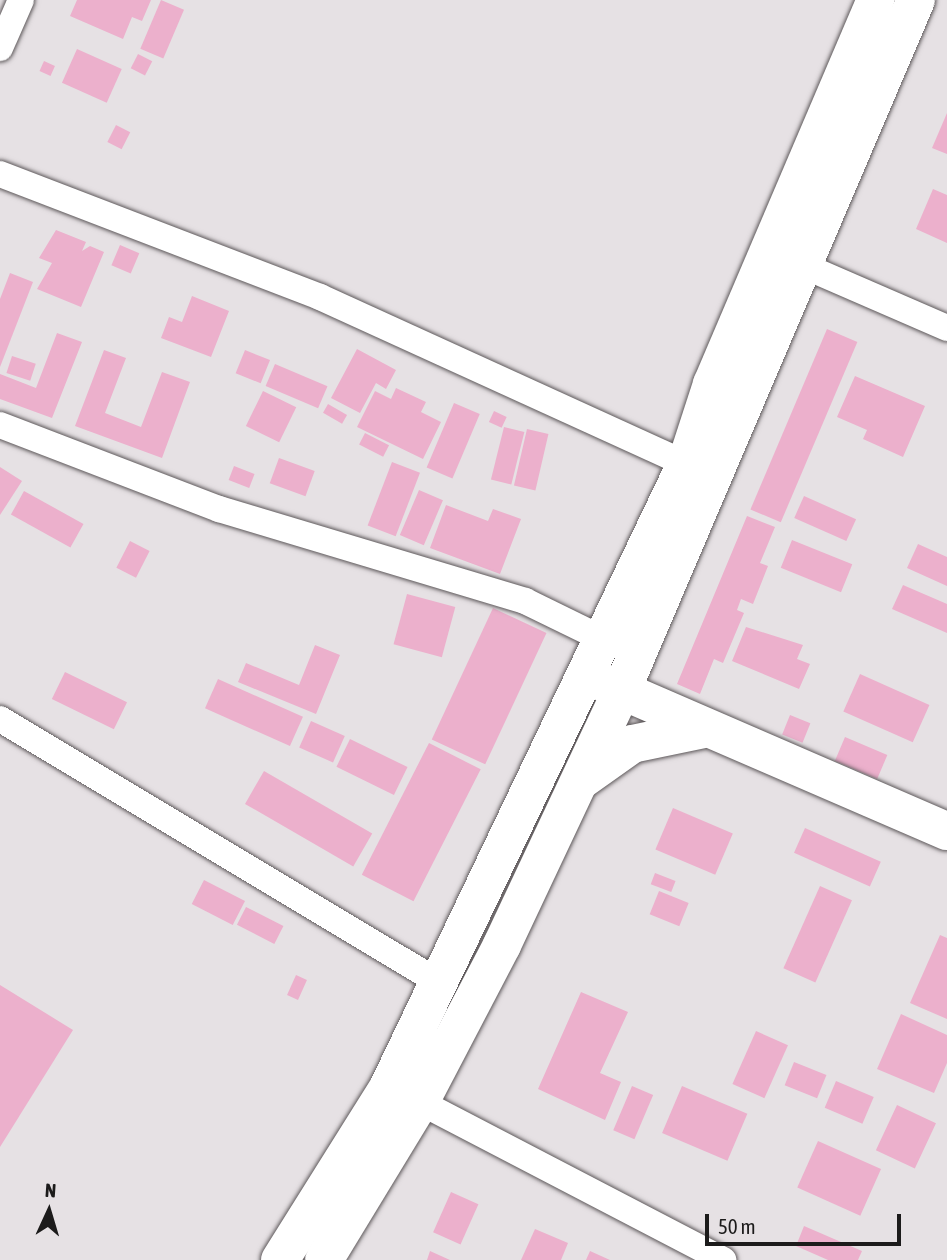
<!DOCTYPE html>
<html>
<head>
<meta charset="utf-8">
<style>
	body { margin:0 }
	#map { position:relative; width:947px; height:1260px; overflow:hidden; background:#e6e1e4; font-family:"Asap Condensed",sans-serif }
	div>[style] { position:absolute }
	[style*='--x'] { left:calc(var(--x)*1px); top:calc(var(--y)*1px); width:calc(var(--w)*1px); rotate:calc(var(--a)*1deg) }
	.building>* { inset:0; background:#ecb0cc; transform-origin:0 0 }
	.roads { filter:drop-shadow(0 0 2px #5d585a) drop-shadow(0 0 2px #5d585a) }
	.street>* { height:26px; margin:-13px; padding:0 13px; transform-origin:13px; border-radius:13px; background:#fff }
	.secondary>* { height:38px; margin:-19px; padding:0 19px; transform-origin:19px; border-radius:19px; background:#fff }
	.primary>* { height:38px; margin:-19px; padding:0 19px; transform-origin:19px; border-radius:19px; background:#fff }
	span { translate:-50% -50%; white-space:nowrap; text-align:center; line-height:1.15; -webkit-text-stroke:6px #e6e1e4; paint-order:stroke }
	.north { position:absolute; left:14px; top:1176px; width:70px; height:70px; -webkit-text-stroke:5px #e6e1e4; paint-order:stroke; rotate:4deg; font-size:19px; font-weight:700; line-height:28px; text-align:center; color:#1c1b1b }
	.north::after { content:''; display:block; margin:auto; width:24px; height:32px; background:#1c1b1b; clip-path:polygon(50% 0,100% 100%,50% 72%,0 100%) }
	.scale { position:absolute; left:705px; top:1214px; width:196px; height:32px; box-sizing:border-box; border:4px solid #1c1b1b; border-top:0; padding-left:9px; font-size:21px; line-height:24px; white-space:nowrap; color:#1c1b1b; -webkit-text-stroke:5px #e6e1e4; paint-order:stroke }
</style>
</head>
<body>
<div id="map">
	<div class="building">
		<i style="clip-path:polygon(77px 0,151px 0,142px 21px,132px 17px,123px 39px,70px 16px)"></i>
		<i style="left:161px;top:0;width:25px;height:53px;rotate:23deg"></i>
		<i style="left:77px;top:49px;width:49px;height:37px;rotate:24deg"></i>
		<i style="left:138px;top:54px;width:16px;height:16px;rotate:27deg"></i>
		<i style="left:44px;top:61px;width:12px;height:11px;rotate:24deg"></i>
		<i style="clip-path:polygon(947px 113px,947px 154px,932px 148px)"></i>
		<i style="left:116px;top:125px;width:16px;height:19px;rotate:27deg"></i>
		<i style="clip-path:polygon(933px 189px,947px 195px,947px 243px,916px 229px)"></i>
		<i style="clip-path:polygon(56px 230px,86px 242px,82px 251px,90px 246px,104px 252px,81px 307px,37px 289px,52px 263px,39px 258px)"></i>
		<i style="left:120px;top:245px;width:21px;height:22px;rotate:23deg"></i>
		<i style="clip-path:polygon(10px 273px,33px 282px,0 367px,0 299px)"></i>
		<i style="clip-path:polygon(192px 296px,229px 311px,211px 357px,161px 338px,169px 317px,182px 322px)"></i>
		<i style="left:827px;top:329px;width:33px;height:196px;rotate:23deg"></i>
		<i style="clip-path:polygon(57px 333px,82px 342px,52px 418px,0 399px,0 374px,36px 388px)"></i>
		<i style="clip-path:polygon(357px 349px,396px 370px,386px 389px,376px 383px,360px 413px,331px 398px)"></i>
		<i style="clip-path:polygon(104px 350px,126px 358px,105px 413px,141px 427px,162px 372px,190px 382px,162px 458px,75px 426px)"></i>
		<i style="left:245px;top:350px;width:27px;height:25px;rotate:22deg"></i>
		<i style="left:12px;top:356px;width:25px;height:18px;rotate:18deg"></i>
		<i style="left:275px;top:364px;width:57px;height:24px;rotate:23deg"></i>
		<i style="clip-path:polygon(855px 376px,925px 406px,903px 457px,863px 439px,867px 430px,837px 417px)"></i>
		<i style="clip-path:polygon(396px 388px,426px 402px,421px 412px,441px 422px,423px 459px,357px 427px,375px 391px,391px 399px)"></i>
		<i style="left:263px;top:391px;width:37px;height:39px;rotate:26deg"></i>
		<i style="left:454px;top:403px;width:28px;height:70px;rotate:23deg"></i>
		<i style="left:328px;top:404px;width:22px;height:10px;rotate:30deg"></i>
		<i style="left:494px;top:411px;width:14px;height:12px;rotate:25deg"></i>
		<i style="left:504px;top:427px;width:21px;height:54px;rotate:14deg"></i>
		<i style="left:527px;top:429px;width:22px;height:58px;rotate:13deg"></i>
		<i style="left:365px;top:433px;width:27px;height:13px;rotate:27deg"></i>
		<i style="left:279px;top:458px;width:38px;height:27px;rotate:20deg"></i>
		<i style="left:392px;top:462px;width:30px;height:68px;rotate:21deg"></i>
		<i style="left:234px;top:466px;width:22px;height:15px;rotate:21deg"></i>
		<i style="clip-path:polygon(0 467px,22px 481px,0 515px)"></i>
		<i style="left:419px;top:490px;width:26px;height:49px;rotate:23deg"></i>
		<i style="left:24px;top:491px;width:68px;height:27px;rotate:29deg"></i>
		<i style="left:804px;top:496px;width:57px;height:24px;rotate:24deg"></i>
		<i style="clip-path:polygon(446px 505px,488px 521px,493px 509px,521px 519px,500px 574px,430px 548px)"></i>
		<i style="clip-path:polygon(747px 516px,775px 527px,760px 563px,768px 566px,753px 604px,741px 599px,737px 610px,744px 613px,723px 663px,714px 659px,700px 694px,677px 684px)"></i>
		<i style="left:792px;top:540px;width:65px;height:30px;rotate:22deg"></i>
		<i style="left:130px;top:541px;width:22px;height:30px;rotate:27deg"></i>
		<i style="clip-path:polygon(918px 544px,947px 557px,947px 586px,907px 568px)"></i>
		<i style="clip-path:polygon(903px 585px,947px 604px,947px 633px,892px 609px)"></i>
		<i style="left:407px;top:594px;width:50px;height:52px;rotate:15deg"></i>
		<i style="left:493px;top:608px;width:59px;height:145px;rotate:25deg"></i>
		<i style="clip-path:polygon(746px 627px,803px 645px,797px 659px,810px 664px,799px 689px,732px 661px)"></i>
		<i style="clip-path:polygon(315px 645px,340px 655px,316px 714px,238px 682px,246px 663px,299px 685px)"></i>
		<i style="left:65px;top:672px;width:69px;height:30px;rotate:26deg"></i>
		<i style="left:860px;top:674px;width:76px;height:41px;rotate:24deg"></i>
		<i style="left:218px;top:679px;width:93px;height:32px;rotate:24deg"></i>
		<i style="left:790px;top:715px;width:22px;height:21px;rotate:22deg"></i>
		<i style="left:311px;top:721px;width:37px;height:29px;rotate:24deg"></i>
		<i style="left:845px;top:737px;width:46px;height:26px;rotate:23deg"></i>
		<i style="left:350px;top:739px;width:64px;height:31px;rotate:26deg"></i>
		<i style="left:429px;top:743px;width:58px;height:148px;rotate:27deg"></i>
		<i style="left:264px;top:771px;width:125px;height:38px;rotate:30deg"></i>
		<i style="left:673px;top:808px;width:65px;height:45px;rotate:23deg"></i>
		<i style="left:805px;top:828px;width:83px;height:27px;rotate:24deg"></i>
		<i style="left:655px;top:873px;width:22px;height:12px;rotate:21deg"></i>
		<i style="left:204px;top:880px;width:46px;height:27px;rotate:27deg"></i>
		<i style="left:820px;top:886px;width:35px;height:90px;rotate:24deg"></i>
		<i style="left:659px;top:891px;width:32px;height:25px;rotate:22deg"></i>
		<i style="left:246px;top:907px;width:42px;height:20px;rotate:27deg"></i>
		<i style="clip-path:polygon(940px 935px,947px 938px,947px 1019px,910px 1003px)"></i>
		<i style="left:296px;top:975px;width:12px;height:22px;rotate:24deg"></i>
		<i style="clip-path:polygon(0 985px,73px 1030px,0 1147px)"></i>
		<i style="clip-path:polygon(581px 992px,628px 1012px,600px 1073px,621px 1082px,605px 1120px,538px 1089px)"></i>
		<i style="clip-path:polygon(901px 1014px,947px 1035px,947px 1063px,934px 1093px,877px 1069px)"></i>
		<i style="left:756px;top:1031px;width:35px;height:58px;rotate:24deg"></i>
		<i style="left:794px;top:1062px;width:35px;height:25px;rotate:22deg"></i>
		<i style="left:836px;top:1081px;width:41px;height:29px;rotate:23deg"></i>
		<i style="left:632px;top:1086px;width:23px;height:48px;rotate:23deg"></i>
		<i style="left:682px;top:1086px;width:71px;height:51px;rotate:23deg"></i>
		<i style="left:897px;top:1105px;width:43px;height:50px;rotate:25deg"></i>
		<i style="left:818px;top:1141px;width:69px;height:51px;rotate:24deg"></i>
		<i style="left:451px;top:1192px;width:30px;height:44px;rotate:24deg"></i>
		<i style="clip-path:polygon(804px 1226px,862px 1251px,858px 1260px,828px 1260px,796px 1246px)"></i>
		<i style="clip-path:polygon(535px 1229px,568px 1243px,561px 1260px,521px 1260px)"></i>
		<i style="clip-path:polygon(430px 1251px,450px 1260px,427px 1260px)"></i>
		<i style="clip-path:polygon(590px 1251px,610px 1260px,586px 1260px)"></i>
	</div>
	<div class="roads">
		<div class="street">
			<i style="--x:0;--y:48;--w:52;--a:-66.4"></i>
			<i style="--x:0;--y:174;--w:343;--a:21"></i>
			<i style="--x:320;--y:297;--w:402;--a:24.5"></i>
			<i style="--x:802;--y:265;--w:158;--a:23.5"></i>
			<i style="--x:0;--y:425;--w:235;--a:21"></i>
			<i style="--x:219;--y:509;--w:320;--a:16.7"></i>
			<i style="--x:525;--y:601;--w:87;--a:26"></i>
			<i style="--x:0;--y:719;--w:513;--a:30.96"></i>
			<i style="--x:420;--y:1102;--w:342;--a:27.5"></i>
		</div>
		<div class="secondary">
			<i style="--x:586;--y:675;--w:393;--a:23.4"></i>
		</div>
		<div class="primary">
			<i style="--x:580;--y:781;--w:64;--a:-35.4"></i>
			<i style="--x:632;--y:744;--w:74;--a:-11.8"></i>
			<i style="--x:280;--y:1260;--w:203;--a:-57.9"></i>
			<i style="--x:388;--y:1088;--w:692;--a:-64.47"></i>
			<i style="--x:686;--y:464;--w:84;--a:-72"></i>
			<i style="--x:712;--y:384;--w:418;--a:-66.9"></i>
			<i style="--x:324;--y:1260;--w:185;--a:-58.7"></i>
			<i style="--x:420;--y:1102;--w:177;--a:-62.4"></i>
			<i style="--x:502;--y:945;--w:280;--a:-64.8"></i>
			<i style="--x:621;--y:692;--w:752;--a:-66.91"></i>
		</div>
	</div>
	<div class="north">N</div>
	<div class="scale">50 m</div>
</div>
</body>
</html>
